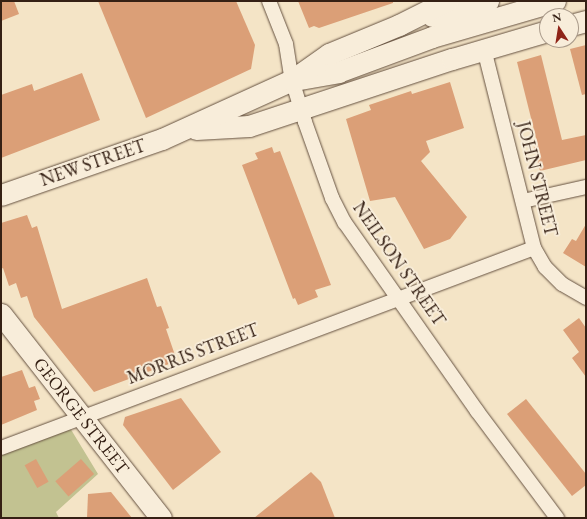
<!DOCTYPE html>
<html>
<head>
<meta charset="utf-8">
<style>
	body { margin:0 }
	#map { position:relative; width:587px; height:519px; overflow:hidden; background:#f4e4c6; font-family:"EB Garamond",serif }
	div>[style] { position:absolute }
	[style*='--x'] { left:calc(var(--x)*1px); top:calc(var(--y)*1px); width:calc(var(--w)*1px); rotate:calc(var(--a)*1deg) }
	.green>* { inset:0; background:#c2c291 }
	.building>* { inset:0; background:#db9f77; transform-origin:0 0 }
	.roads { filter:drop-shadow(0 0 1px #655140) drop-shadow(0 0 1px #655140) }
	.street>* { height:14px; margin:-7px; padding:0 7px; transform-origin:7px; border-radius:7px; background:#f8edda }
	.secondary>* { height:21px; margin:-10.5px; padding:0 10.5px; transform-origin:10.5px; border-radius:10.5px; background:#f8edda }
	span { translate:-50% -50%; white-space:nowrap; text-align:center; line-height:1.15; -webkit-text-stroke:4px #f8edda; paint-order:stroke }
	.street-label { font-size:18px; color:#352014 }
	.frame { position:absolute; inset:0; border:2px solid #352014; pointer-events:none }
	.north { position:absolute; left:539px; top:8px; width:40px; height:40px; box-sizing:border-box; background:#f8edda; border:1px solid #aa9b8b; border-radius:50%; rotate:348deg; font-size:11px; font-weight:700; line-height:16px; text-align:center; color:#352014 }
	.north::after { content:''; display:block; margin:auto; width:14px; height:18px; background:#8f2418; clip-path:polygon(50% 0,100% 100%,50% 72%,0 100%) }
</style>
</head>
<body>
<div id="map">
	<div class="green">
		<i style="clip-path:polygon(67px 423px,98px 474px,56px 512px,59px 518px,1px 518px,1px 448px)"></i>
	</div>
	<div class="building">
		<i style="clip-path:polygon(1px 1px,14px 1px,19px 14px,1px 21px)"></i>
		<i style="clip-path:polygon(98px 1px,236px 1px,255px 45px,251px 69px,146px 118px)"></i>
		<i style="clip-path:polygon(298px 1px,393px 1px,393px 3px,319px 28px,314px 26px,309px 28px)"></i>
		<i style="clip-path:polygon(586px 45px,586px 94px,582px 95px,570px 49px)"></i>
		<i style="clip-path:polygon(541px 55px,562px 140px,586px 135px,586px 160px,540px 171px,534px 147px,538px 146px,517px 62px)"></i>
		<i style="clip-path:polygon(82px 73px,100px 120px,1px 158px,1px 95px,32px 84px,34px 91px)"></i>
		<i style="clip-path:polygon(450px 82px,464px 128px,426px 141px,430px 152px,421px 161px,467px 217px,450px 239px,424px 249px,395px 197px,370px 201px,346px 119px,371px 110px,369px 105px,411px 91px,412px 94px)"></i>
		<i style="clip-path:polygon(272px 147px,274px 153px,280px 151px,331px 285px,315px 290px,318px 297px,298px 305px,295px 298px,293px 299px,242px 165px,258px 159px,255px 153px)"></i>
		<i style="clip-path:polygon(27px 215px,32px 228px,37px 226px,62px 309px,147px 278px,157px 307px,161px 306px,169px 328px,166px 329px,177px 361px,94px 392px,34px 317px,27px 296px,21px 298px,16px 283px,9px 286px,3px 268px,1px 269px,1px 223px)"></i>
		<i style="clip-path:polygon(586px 224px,586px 267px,563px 253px,572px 239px,576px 241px)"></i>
		<i style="clip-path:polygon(579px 318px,586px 328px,586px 377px,572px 358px,579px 352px,563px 330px)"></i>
		<i style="clip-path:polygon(22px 370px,29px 388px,35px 386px,40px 399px,34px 401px,37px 410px,1px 425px,1px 377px)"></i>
		<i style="clip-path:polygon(181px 398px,221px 452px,173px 490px,123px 425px,125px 417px)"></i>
		<i style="clip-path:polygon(526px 399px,586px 474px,586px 485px,572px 496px,507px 414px)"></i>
		<i style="left:36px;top:459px;width:26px;height:13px;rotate:61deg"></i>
		<i style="left:81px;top:459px;width:20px;height:34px;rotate:49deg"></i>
		<i style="clip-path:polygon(311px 472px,321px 482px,335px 518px,254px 518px)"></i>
		<i style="clip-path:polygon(111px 492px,132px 518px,87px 518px,88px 494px)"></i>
	</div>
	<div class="roads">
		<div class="street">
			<i style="--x:269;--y:1;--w:46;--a:68.4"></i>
			<i style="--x:286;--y:44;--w:36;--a:81"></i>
			<i style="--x:292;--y:80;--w:44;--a:72.8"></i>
			<i style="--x:305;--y:122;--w:81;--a:70.4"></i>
			<i style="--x:332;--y:198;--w:28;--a:63"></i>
			<i style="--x:345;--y:223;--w:230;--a:54.9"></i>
			<i style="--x:477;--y:411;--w:134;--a:53.2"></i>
			<i style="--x:484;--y:49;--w:205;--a:75.9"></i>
			<i style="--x:534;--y:248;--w:22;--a:60"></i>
			<i style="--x:545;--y:267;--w:24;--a:45"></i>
			<i style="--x:562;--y:284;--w:28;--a:30"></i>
			<i style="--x:523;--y:201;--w:65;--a:-12.5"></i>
			<i style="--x:1;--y:448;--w:569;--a:-20.57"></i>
		</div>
		<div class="secondary">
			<i style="--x:432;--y:16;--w:58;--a:-15"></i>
			<i style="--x:571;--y:25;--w:16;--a:-15"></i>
			<i style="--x:300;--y:79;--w:39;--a:-10"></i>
			<i style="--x:338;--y:72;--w:100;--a:-20.4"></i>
			<i style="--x:432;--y:37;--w:128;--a:-16.3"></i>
			<i style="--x:196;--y:129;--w:53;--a:-3.2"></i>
			<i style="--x:249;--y:126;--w:214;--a:-18.3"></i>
			<i style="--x:452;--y:59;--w:99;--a:-16.4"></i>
			<i style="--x:1;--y:195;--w:170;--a:-19.2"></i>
			<i style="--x:162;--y:139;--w:143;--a:-24.4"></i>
			<i style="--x:292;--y:80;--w:45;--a:-35.1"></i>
			<i style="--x:329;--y:54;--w:76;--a:-22.5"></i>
			<i style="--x:399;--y:25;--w:54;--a:-26.6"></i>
			<i style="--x:1;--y:314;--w:259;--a:51.9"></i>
		</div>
	</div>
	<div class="street-label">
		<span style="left:93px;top:163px;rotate:-19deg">NEW STREET</span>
		<span style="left:537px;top:179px;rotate:76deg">JOHN STREET</span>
		<span style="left:399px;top:264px;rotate:55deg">NEILSON STREET</span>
		<span style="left:193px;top:354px;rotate:-21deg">MORRIS STREET</span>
		<span style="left:81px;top:416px;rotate:52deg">GEORGE STREET</span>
	</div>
	<div class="frame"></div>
	<div class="north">N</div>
</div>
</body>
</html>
